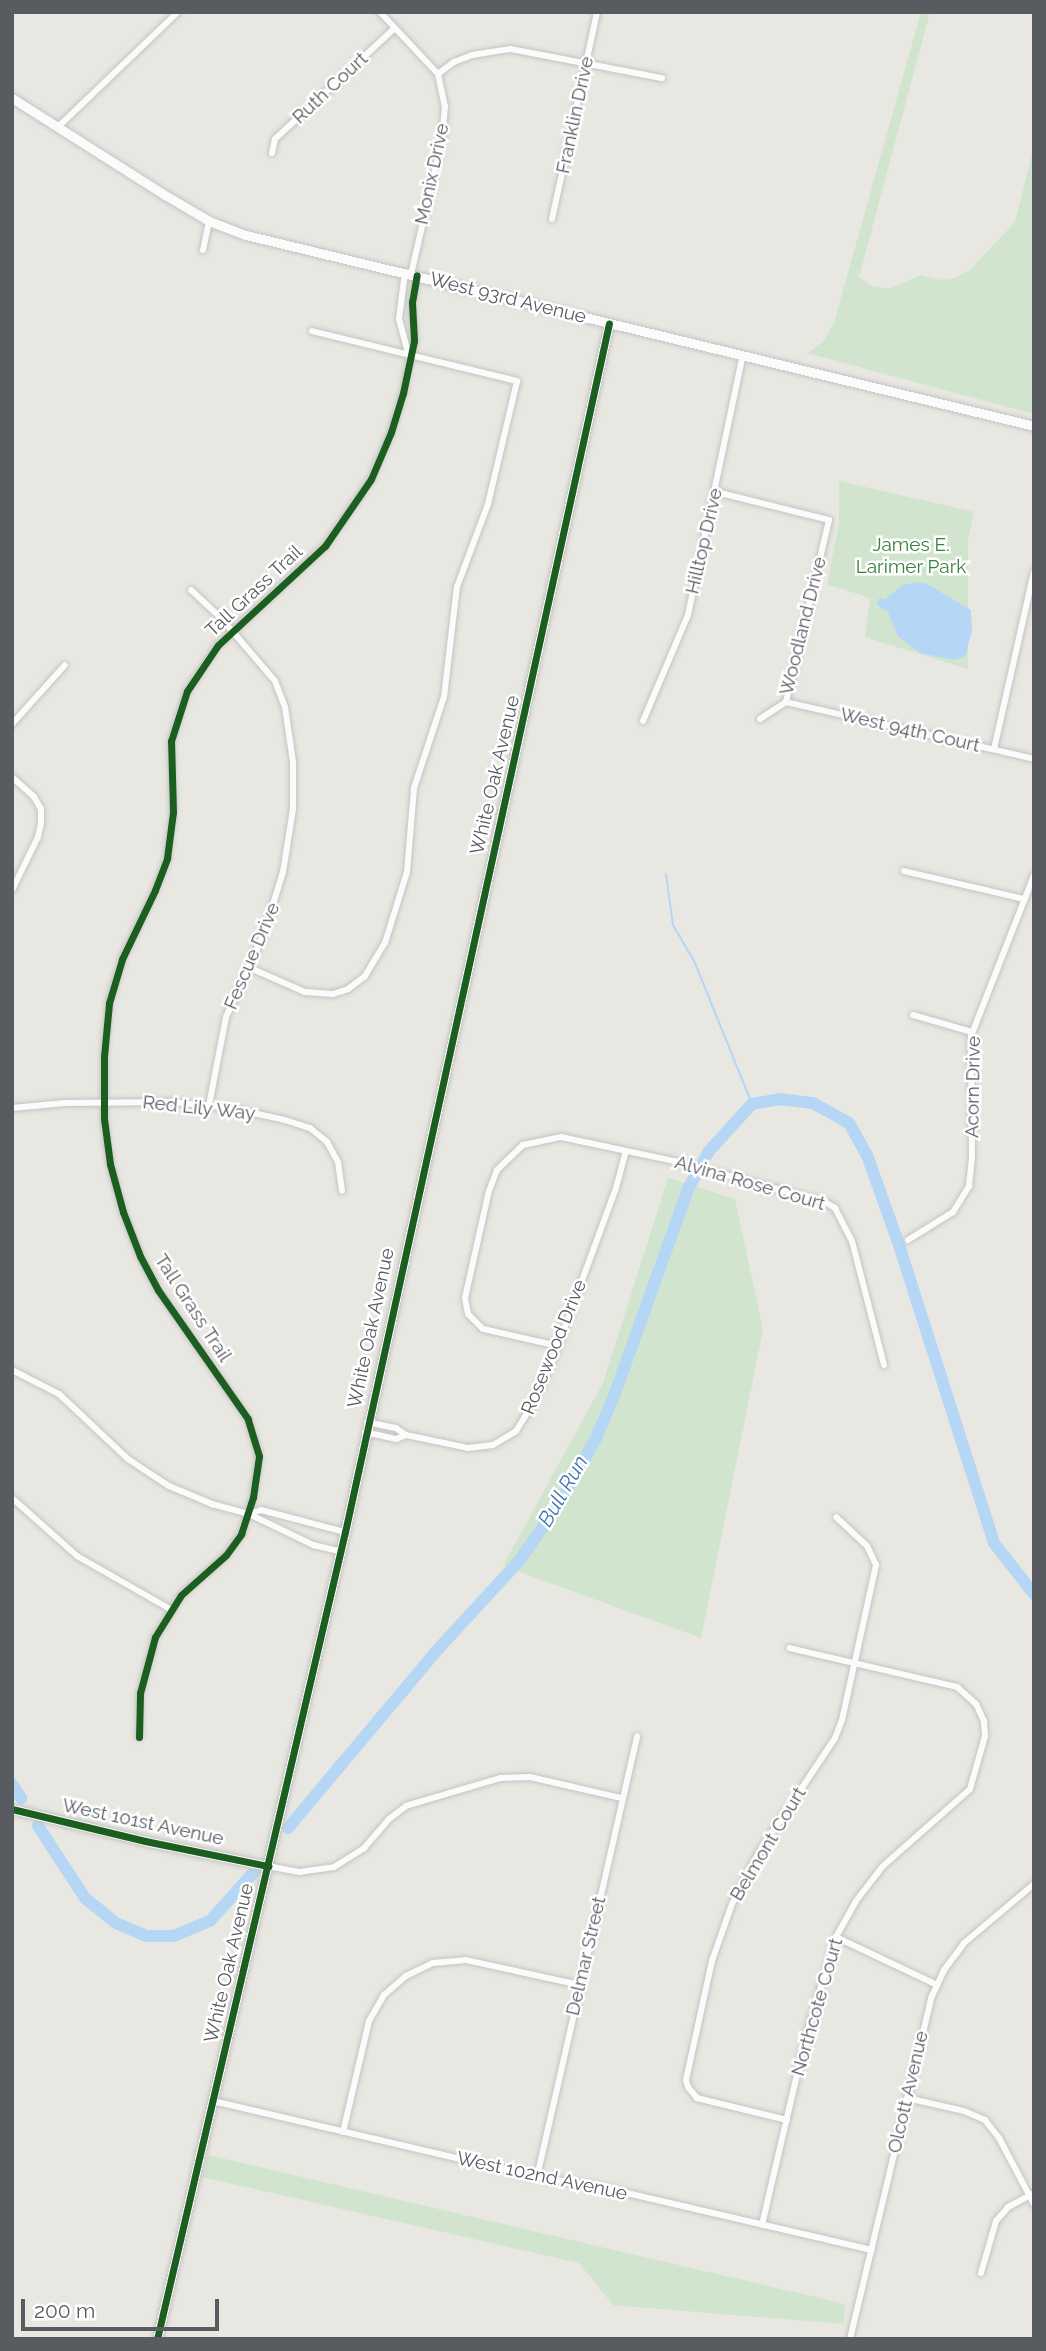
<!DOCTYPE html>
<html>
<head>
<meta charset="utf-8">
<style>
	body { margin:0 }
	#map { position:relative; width:1046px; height:2351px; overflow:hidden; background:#e8e7e2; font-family:Raleway,sans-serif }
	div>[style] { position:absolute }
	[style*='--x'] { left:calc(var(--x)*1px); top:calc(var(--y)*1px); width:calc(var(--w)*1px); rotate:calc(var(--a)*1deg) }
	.green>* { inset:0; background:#d0e4ce }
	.water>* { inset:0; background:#b5d6f4 }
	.stream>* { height:2px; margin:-1px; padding:0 1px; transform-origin:1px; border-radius:1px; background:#b5d6f4 }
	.river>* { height:12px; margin:-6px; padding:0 6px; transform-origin:6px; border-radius:6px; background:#b5d6f4 }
	.roads { filter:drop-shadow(0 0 2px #c4c4c3) drop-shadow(0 0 2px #c4c4c3) }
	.street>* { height:6px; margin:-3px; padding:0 3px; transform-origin:3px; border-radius:3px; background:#fcfbfb }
	.secondary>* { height:9px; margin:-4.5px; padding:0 4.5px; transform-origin:4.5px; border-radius:4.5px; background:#fcfbfb }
	.cycleway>* { height:7px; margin:-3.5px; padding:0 3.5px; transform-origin:3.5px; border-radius:3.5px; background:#1b5e20 }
	span { translate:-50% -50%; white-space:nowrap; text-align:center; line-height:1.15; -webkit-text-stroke:5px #fff; paint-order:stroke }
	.street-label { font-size:19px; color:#585b60 }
	.park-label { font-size:19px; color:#37803d }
	.water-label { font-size:21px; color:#4174b3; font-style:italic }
	.frame { position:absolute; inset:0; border:14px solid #585b60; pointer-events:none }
	.scale { position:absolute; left:21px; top:2299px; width:198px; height:32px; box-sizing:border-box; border:4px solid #585b60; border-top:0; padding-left:9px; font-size:21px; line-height:24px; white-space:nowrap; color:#585b60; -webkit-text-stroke:5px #fff; paint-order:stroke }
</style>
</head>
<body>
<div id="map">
	<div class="green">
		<i style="clip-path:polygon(921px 12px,930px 12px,859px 277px,872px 286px,889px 289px,921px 275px,941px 280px,955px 278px,970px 270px,1015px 222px,1034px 147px,1034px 414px,807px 353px,823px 342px,834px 323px)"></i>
		<i style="clip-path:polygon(839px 481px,974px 512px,968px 540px,968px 669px,865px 637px,870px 598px,827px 584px,839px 523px)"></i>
		<i style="clip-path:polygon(668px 1178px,735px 1199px,763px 1330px,701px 1638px,503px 1566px,603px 1383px)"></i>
		<i style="clip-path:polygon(208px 2155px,845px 2304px,844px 2324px,613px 2305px,579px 2263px,202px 2177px)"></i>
	</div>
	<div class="water">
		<i style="clip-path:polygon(916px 582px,927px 584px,971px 610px,972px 631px,965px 656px,955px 660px,920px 653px,898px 636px,888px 612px,877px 605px,879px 598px,885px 599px,903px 585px)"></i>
	</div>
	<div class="stream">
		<i style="--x:666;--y:874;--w:51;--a:82.2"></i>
		<i style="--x:673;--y:925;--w:44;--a:59.9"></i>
		<i style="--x:695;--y:963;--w:152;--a:68"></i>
	</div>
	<div class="river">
		<i style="--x:12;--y:1784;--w:17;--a:57"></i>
		<i style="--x:38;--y:1826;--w:86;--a:56.9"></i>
		<i style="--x:85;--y:1898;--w:40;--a:39"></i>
		<i style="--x:116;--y:1923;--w:33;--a:23"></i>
		<i style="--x:146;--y:1936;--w:28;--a:0"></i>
		<i style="--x:174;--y:1936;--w:39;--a:-23"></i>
		<i style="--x:210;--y:1921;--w:66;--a:-48.1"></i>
		<i style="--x:288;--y:1828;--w:236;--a:-50"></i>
		<i style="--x:440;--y:1647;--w:117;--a:-47.4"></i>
		<i style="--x:519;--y:1561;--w:73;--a:-55"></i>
		<i style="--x:561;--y:1501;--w:72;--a:-60.9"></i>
		<i style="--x:596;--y:1438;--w:46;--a:-66.8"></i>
		<i style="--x:614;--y:1396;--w:220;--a:-70.3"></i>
		<i style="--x:688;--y:1189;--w:43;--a:-61.1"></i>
		<i style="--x:709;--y:1151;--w:64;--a:-47.5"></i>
		<i style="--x:752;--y:1104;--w:27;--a:-10"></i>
		<i style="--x:779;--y:1099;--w:34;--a:7"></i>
		<i style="--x:813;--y:1103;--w:41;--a:29.1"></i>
		<i style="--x:849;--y:1123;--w:37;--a:61"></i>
		<i style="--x:867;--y:1155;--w:92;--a:70.4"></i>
		<i style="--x:898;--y:1242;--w:316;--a:72.3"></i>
		<i style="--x:994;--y:1543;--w:65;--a:51.9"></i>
	</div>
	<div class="roads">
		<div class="street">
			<i style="--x:380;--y:12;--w:85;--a:46.9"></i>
			<i style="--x:438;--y:74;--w:33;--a:78"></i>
			<i style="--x:445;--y:106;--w:34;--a:95"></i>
			<i style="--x:442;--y:140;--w:138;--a:103"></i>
			<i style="--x:438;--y:74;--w:20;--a:-37"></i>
			<i style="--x:454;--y:62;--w:19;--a:-21"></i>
			<i style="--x:472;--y:55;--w:39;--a:-9"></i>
			<i style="--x:511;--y:49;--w:154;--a:10.9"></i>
			<i style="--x:58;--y:127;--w:166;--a:-43.8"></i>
			<i style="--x:272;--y:153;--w:14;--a:-78"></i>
			<i style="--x:275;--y:139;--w:163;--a:-42.8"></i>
			<i style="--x:552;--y:219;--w:212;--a:-77.7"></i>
			<i style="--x:203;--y:250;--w:30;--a:-78"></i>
			<i style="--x:405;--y:272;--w:47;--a:97.3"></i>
			<i style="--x:399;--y:319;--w:38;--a:75"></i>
			<i style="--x:716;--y:492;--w:116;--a:13.9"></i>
			<i style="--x:829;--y:520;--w:187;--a:103.3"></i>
			<i style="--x:786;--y:702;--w:31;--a:147"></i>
			<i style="--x:191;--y:590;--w:41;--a:43"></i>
			<i style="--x:221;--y:618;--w:83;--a:49.4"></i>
			<i style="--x:275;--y:681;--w:28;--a:69"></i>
			<i style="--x:285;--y:707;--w:56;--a:81.7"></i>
			<i style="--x:293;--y:762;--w:47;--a:90"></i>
			<i style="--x:293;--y:809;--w:64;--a:99"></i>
			<i style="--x:283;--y:872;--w:64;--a:107.3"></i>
			<i style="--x:264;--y:933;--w:92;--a:114.3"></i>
			<i style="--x:226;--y:1017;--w:90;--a:100.9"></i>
			<i style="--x:786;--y:702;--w:254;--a:12.9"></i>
			<i style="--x:643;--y:721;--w:115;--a:-67"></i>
			<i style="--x:688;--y:615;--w:266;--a:-78.1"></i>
			<i style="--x:12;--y:724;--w:79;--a:-48.1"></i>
			<i style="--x:994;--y:749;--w:181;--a:-77.3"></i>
			<i style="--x:12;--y:777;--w:30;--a:42"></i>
			<i style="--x:34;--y:797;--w:14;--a:60"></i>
			<i style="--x:41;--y:809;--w:14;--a:90"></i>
			<i style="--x:41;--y:823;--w:14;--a:102"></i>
			<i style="--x:38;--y:837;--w:59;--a:116.1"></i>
			<i style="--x:904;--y:871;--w:123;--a:13.1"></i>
			<i style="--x:248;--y:967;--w:62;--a:23.7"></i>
			<i style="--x:305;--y:992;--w:28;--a:4"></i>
			<i style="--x:333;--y:994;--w:16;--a:-18"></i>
			<i style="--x:348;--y:989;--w:21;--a:-37"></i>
			<i style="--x:365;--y:976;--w:39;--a:-59"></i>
			<i style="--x:385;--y:943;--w:74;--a:-72.8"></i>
			<i style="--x:407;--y:872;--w:84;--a:-85.2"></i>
			<i style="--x:414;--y:788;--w:96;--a:-71.8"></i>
			<i style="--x:444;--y:697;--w:111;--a:-83.3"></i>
			<i style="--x:457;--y:587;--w:89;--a:-69.5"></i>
			<i style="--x:488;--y:504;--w:126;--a:-76.7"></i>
			<i style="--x:517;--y:381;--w:211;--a:-166.3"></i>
			<i style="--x:913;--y:1015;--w:61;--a:16.1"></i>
			<i style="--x:12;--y:1108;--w:53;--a:-5.4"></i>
			<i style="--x:65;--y:1103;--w:107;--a:-0.5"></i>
			<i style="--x:172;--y:1102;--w:58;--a:5.9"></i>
			<i style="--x:230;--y:1108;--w:56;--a:12.3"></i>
			<i style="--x:285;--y:1120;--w:26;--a:18"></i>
			<i style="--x:310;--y:1128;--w:22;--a:39"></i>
			<i style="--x:327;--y:1142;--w:23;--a:61"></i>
			<i style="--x:338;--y:1162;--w:29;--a:82"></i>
			<i style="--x:908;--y:1240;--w:53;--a:-31.9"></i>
			<i style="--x:953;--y:1212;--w:31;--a:-58"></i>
			<i style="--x:969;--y:1186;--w:28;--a:-84"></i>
			<i style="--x:972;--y:1158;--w:122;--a:-90.5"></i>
			<i style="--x:971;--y:1036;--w:173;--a:-68.6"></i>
			<i style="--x:558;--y:1346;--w:77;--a:-167.2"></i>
			<i style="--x:483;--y:1329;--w:21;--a:-135"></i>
			<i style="--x:468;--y:1314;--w:16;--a:-101"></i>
			<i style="--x:465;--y:1298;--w:110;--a:-77.4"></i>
			<i style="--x:489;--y:1191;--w:22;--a:-69"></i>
			<i style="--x:497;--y:1170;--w:36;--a:-44"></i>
			<i style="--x:523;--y:1145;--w:39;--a:-12"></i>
			<i style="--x:561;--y:1137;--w:116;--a:12"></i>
			<i style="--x:674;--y:1161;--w:156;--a:15.2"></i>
			<i style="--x:825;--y:1202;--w:12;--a:31"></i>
			<i style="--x:835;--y:1208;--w:37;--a:63"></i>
			<i style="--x:852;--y:1241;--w:128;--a:75.5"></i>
			<i style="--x:12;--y:1370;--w:53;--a:27.1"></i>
			<i style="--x:59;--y:1394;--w:95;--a:43.3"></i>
			<i style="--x:128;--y:1459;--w:49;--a:33.4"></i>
			<i style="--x:169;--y:1486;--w:47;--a:22.7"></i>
			<i style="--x:212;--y:1504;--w:38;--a:15"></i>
			<i style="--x:249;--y:1514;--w:71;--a:25.8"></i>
			<i style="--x:313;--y:1545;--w:28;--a:13"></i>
			<i style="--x:367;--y:1422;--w:30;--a:12"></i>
			<i style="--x:396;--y:1428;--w:12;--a:35"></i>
			<i style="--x:406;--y:1435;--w:63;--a:11.8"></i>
			<i style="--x:468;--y:1448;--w:25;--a:-7"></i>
			<i style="--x:493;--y:1445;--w:27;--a:-31"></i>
			<i style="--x:516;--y:1431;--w:26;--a:-58"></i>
			<i style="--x:530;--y:1409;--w:52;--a:-64.9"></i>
			<i style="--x:552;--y:1362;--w:185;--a:-69.8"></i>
			<i style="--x:616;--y:1188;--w:38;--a:-75"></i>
			<i style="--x:365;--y:1432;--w:32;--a:13"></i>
			<i style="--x:396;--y:1439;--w:11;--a:-22"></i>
			<i style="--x:12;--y:1498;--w:87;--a:41.7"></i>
			<i style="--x:77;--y:1556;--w:107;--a:29.7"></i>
			<i style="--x:249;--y:1514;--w:13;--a:-18"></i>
			<i style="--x:261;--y:1510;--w:87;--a:14.7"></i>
			<i style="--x:139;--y:1737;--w:44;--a:-88.7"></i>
			<i style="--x:140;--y:1693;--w:58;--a:-75"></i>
			<i style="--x:155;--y:1637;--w:49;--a:-58.2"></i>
			<i style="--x:181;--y:1595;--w:60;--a:-41.6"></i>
			<i style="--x:226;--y:1555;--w:26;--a:-54"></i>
			<i style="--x:241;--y:1534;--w:39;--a:-72"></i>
			<i style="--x:253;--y:1497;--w:41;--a:-81.7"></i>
			<i style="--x:259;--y:1456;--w:39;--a:-107"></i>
			<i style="--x:248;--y:1419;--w:157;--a:-124.9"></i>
			<i style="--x:158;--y:1290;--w:38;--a:-118"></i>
			<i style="--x:140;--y:1256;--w:47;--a:-111.1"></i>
			<i style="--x:123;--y:1212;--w:50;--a:-105.2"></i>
			<i style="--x:110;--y:1164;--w:45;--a:-97.6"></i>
			<i style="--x:104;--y:1119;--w:63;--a:-90"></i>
			<i style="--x:104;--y:1056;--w:53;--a:-84.6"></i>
			<i style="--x:109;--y:1003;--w:46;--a:-73.5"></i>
			<i style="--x:122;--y:959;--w:76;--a:-64.4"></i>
			<i style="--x:155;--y:890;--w:34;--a:-69"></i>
			<i style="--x:167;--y:858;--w:46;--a:-82.6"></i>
			<i style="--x:173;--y:812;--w:71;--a:-91.6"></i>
			<i style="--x:171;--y:741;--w:52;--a:-72.3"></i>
			<i style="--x:187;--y:691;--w:55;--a:-56"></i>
			<i style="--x:218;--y:645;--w:146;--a:-42.8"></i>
			<i style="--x:325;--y:546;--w:81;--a:-55.5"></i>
			<i style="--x:371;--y:479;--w:51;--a:-66.9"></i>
			<i style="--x:391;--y:432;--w:41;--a:-72.9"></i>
			<i style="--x:403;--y:393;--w:53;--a:-78.1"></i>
			<i style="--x:414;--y:341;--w:39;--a:-93"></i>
			<i style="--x:412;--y:302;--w:27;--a:-80"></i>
			<i style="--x:268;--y:1866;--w:32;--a:11"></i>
			<i style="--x:299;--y:1872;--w:35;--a:-8"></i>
			<i style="--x:334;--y:1867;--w:36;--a:-32"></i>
			<i style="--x:364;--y:1848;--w:38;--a:-49"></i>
			<i style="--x:389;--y:1819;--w:21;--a:-37"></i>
			<i style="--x:406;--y:1806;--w:98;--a:-16.6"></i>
			<i style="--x:500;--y:1778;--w:30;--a:-2"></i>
			<i style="--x:530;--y:1777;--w:93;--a:13"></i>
			<i style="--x:836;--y:1937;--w:112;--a:25.4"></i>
			<i style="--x:907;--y:2098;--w:58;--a:12.8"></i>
			<i style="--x:964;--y:2111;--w:23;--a:23"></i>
			<i style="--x:985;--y:2120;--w:23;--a:52"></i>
			<i style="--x:999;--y:2138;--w:75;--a:62.1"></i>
			<i style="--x:213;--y:2101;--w:333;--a:13.2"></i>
			<i style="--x:537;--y:2177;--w:65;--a:8.9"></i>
			<i style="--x:601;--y:2187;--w:278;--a:13.1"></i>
			<i style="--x:787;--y:2120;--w:93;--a:-166.3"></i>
			<i style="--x:697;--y:2098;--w:14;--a:-129"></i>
			<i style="--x:688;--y:2087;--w:7;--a:-106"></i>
			<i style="--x:686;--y:2080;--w:122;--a:-77.7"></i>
			<i style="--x:712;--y:1961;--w:60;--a:-70.7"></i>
			<i style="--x:732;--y:1904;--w:56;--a:-62.5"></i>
			<i style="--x:758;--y:1854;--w:139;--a:-56.4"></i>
			<i style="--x:835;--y:1738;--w:19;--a:-69"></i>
			<i style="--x:842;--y:1720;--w:159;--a:-77.6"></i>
			<i style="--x:876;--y:1565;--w:21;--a:-115"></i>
			<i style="--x:867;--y:1546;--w:42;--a:-136.9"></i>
			<i style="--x:343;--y:2132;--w:114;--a:-76.8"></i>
			<i style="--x:369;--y:2021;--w:30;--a:-60"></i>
			<i style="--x:384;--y:1995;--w:29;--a:-41"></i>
			<i style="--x:406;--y:1976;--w:30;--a:-26"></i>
			<i style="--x:433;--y:1963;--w:33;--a:-5"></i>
			<i style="--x:466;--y:1960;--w:117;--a:12.4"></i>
			<i style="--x:537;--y:2177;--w:452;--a:-77.2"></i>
			<i style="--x:762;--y:2225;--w:194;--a:-76.9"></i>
			<i style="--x:806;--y:2036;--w:103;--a:-73.1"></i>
			<i style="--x:836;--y:1937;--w:41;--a:-60.9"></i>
			<i style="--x:856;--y:1901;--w:44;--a:-52.4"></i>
			<i style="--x:883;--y:1866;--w:116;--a:-41.5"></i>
			<i style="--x:970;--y:1789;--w:55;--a:-74.2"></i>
			<i style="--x:985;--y:1736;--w:15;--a:-94"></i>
			<i style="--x:984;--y:1721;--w:19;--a:-115"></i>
			<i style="--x:976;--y:1704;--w:25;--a:-138"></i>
			<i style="--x:957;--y:1687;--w:172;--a:-166.9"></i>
			<i style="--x:981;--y:2273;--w:54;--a:-73.9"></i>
			<i style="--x:996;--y:2221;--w:18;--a:-49"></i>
			<i style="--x:1008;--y:2207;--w:30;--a:-28"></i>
			<i style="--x:850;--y:2339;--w:353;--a:-76.6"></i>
			<i style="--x:932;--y:1996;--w:29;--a:-65"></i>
			<i style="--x:944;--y:1970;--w:34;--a:-53"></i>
			<i style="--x:964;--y:1943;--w:92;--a:-40.1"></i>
		</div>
		<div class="secondary">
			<i style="--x:12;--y:98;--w:181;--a:32.4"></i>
			<i style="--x:165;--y:195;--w:51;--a:30.6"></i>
			<i style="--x:209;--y:221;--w:40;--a:21"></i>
			<i style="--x:246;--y:235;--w:811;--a:13.62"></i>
			<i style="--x:12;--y:1809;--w:137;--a:13.5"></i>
			<i style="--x:145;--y:1841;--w:126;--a:11.5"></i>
			<i style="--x:157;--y:2339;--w:829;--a:-76.89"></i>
			<i style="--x:345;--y:1532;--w:1237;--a:-77.68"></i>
		</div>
	</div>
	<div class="cycleway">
		<i style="--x:139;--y:1737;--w:44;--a:-88.7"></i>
		<i style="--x:140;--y:1693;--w:58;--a:-75"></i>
		<i style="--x:155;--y:1637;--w:49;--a:-58.2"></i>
		<i style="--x:181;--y:1595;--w:60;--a:-41.6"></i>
		<i style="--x:226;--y:1555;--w:26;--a:-54"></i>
		<i style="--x:241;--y:1534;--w:39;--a:-72"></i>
		<i style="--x:253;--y:1497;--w:41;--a:-81.7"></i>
		<i style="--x:259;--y:1456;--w:39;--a:-107"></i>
		<i style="--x:248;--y:1419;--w:157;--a:-124.9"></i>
		<i style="--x:158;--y:1290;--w:38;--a:-118"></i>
		<i style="--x:140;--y:1256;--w:47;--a:-111.1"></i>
		<i style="--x:123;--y:1212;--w:50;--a:-105.2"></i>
		<i style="--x:110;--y:1164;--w:45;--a:-97.6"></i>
		<i style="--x:104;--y:1119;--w:63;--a:-90"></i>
		<i style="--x:104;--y:1056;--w:53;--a:-84.6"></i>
		<i style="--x:109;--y:1003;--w:46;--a:-73.5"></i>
		<i style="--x:122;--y:959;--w:76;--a:-64.4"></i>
		<i style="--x:155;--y:890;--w:34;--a:-69"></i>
		<i style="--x:167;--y:858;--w:46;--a:-82.6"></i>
		<i style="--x:173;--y:812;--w:71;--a:-91.6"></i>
		<i style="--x:171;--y:741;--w:52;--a:-72.3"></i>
		<i style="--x:187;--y:691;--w:55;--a:-56"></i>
		<i style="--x:218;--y:645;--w:146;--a:-42.8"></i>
		<i style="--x:325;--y:546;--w:81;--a:-55.5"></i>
		<i style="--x:371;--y:479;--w:51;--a:-66.9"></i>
		<i style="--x:391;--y:432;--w:41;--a:-72.9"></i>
		<i style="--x:403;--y:393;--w:53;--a:-78.1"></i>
		<i style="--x:414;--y:341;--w:39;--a:-93"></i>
		<i style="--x:412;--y:302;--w:27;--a:-80"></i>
		<i style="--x:12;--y:1809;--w:137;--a:13.5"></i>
		<i style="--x:145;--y:1841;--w:126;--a:11.5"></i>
		<i style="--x:157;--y:2339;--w:829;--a:-76.89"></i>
		<i style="--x:345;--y:1532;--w:1237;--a:-77.68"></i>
	</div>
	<div class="street-label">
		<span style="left:330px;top:88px;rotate:-43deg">Ruth Court</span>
		<span style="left:575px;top:115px;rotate:-78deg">Franklin Drive</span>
		<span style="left:432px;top:174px;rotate:-78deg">Monix Drive</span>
		<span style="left:508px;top:298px;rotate:14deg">West 93rd Avenue</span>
		<span style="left:704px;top:541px;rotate:-77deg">Hilltop Drive</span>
		<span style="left:254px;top:591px;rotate:-43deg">Tall Grass Trail</span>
		<span style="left:803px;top:626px;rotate:-76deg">Woodland Drive</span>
		<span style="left:910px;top:730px;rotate:13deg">West 94th Court</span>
		<span style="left:495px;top:775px;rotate:-77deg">White Oak Avenue</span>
		<span style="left:252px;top:956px;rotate:-67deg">Fescue Drive</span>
		<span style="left:973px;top:1087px;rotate:-89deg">Acorn Drive</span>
		<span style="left:199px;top:1108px;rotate:6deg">Red Lily Way</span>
		<span style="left:750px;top:1183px;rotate:16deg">Alvina Rose Court</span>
		<span style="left:193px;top:1308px;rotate:57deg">Tall Grass Trail</span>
		<span style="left:371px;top:1328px;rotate:-78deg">White Oak Avenue</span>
		<span style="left:554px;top:1347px;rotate:-68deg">Rosewood Drive</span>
		<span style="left:143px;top:1822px;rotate:12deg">West 101st Avenue</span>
		<span style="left:768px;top:1844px;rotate:-59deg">Belmont Court</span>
		<span style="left:586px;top:1956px;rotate:-77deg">Delmar Street</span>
		<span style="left:229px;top:1963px;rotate:-77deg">White Oak Avenue</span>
		<span style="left:817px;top:2007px;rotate:-74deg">Northcote Court</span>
		<span style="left:908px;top:2092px;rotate:-77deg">Olcott Avenue</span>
		<span style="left:542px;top:2176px;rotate:12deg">West 102nd Avenue</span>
	</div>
	<div class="park-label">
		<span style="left:911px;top:556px">James E.<br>Larimer Park</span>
	</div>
	<div class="water-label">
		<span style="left:563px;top:1491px;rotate:-60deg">Bull Run</span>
	</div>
	<div class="frame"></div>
	<div class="scale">200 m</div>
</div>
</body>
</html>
